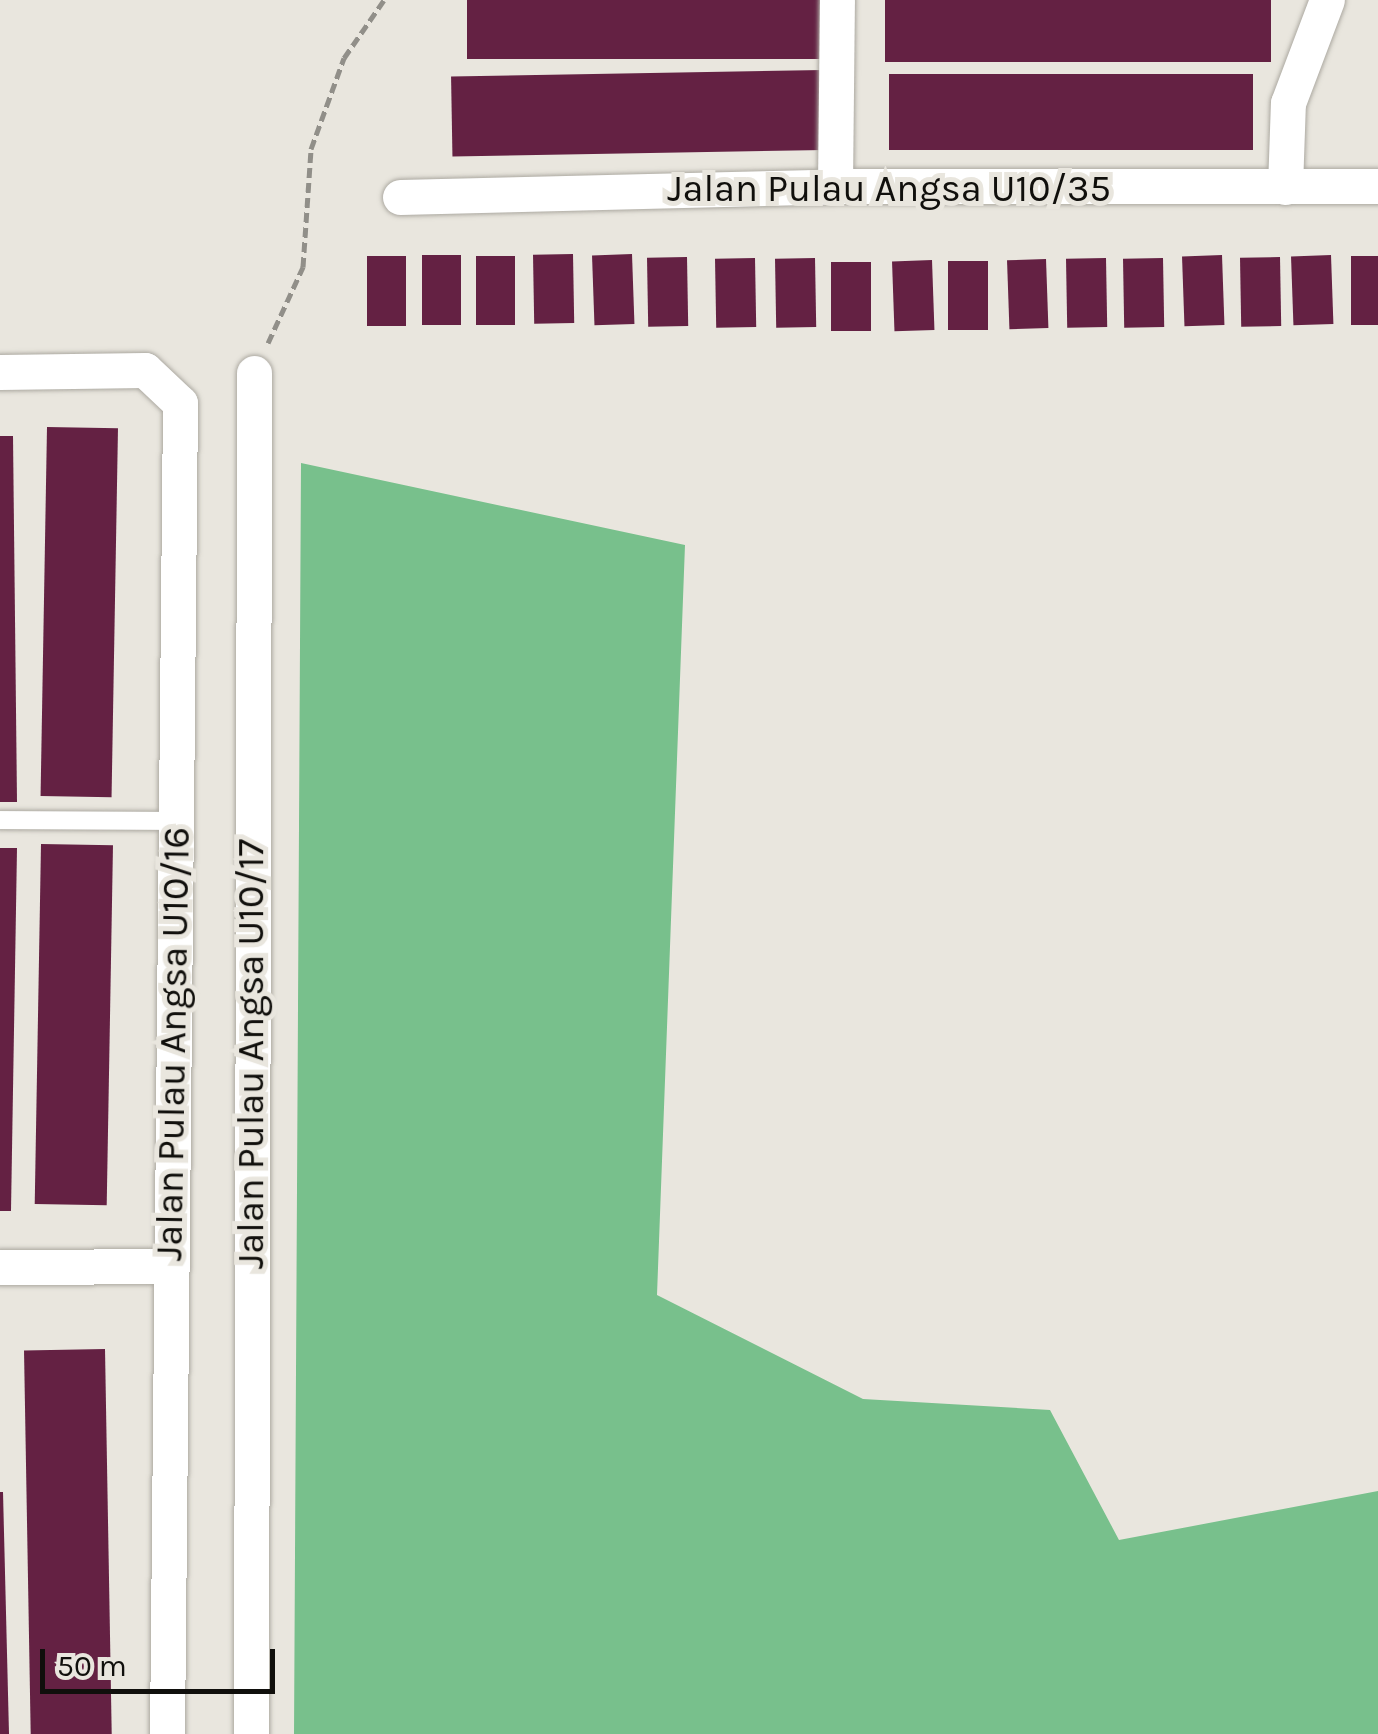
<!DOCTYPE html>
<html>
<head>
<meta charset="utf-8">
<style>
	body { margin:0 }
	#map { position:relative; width:1378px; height:1734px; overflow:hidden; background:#e9e6de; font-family:Karla,sans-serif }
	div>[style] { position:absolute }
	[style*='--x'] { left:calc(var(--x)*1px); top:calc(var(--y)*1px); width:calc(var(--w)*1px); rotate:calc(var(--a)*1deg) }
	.forest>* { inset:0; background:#78c08c }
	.building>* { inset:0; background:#642143; transform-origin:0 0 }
	.path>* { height:5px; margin-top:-2.5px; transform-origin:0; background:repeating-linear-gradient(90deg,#918f89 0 10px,transparent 0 15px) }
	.roads { filter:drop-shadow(0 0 2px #aca9a1) drop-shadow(0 0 2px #aca9a1) }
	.service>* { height:18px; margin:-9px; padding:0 9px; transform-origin:9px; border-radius:9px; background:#fff }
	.minor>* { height:35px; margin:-17.5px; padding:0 17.5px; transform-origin:17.5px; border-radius:17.5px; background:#fff }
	span { translate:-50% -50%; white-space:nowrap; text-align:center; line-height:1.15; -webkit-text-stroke:10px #e9e6de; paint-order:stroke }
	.street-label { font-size:38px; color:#100f0c }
	.scale { position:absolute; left:40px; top:1649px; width:235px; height:45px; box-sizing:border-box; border:5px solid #100f0c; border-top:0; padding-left:12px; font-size:30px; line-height:35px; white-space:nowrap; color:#100f0c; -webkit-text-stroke:8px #e9e6de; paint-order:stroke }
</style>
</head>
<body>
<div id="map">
	<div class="forest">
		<i style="clip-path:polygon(301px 463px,685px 545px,657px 1295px,863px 1399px,1050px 1410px,1119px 1540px,1378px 1491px,1378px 1734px,294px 1734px)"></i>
	</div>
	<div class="building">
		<i style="left:467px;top:0;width:356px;height:59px"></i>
		<i style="left:885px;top:0;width:386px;height:62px"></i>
		<i style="left:823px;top:70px;width:80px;height:372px;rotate:89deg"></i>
		<i style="left:889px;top:74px;width:364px;height:76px"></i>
		<i style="left:573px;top:254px;width:69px;height:40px;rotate:89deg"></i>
		<i style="left:632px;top:254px;width:70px;height:40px;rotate:88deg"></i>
		<i style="left:422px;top:255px;width:39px;height:70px"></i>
		<i style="left:1222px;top:255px;width:70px;height:40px;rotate:88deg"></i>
		<i style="left:1331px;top:255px;width:69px;height:40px;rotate:88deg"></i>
		<i style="left:367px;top:256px;width:39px;height:70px"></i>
		<i style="left:476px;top:256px;width:39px;height:69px"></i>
		<i style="left:1378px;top:256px;width:69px;height:27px;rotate:90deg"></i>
		<i style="left:687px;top:257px;width:69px;height:40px;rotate:89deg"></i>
		<i style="left:1280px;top:257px;width:69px;height:40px;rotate:89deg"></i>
		<i style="left:755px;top:258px;width:69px;height:40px;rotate:89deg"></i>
		<i style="left:815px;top:258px;width:69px;height:40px;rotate:89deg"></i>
		<i style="left:1106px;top:258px;width:69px;height:40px;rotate:89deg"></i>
		<i style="left:1163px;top:258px;width:69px;height:40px;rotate:89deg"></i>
		<i style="left:1046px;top:259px;width:69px;height:39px;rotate:88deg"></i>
		<i style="left:932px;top:260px;width:70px;height:40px;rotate:88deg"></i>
		<i style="left:948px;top:261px;width:40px;height:69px"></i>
		<i style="left:831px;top:262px;width:40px;height:69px"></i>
		<i style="left:47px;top:427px;width:71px;height:369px;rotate:1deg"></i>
		<i style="clip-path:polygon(0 436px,13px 436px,17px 802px,0 802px)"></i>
		<i style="left:41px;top:844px;width:72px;height:360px;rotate:1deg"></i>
		<i style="clip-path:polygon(0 848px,17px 848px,11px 1211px,0 1211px)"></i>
		<i style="left:105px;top:1349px;width:385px;height:81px;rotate:89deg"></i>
		<i style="clip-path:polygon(0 1492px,3px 1492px,9px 1734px,0 1734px)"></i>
	</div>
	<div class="path">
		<i style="--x:268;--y:343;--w:84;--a:-65.3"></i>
		<i style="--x:303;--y:267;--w:118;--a:-86.1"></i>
		<i style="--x:311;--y:149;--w:97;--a:-70.1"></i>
		<i style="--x:344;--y:58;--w:70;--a:-55.4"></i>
	</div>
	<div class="roads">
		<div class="service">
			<i style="--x:0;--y:820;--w:176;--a:0.3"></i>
		</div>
		<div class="minor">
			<i style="--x:835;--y:186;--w:186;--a:-89.4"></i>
			<i style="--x:1285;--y:187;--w:84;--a:-88"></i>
			<i style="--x:1288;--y:103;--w:110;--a:-69.3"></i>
			<i style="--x:400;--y:197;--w:435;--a:-1.4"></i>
			<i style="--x:835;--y:186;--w:543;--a:0"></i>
			<i style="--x:0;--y:372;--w:145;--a:-0.8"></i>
			<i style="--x:145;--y:370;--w:48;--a:43.3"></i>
			<i style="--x:180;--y:403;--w:1331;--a:90.56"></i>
			<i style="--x:0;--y:1267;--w:171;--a:-0.3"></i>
			<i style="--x:251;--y:1734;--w:1361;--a:-89.87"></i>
		</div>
	</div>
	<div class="street-label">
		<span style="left:889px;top:189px">Jalan Pulau Angsa U10/35</span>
		<span style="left:173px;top:1044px;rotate:-89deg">Jalan Pulau Angsa U10/16</span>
		<span style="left:251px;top:1054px;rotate:-90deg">Jalan Pulau Angsa U10/17</span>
	</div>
	<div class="scale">50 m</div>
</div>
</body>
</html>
